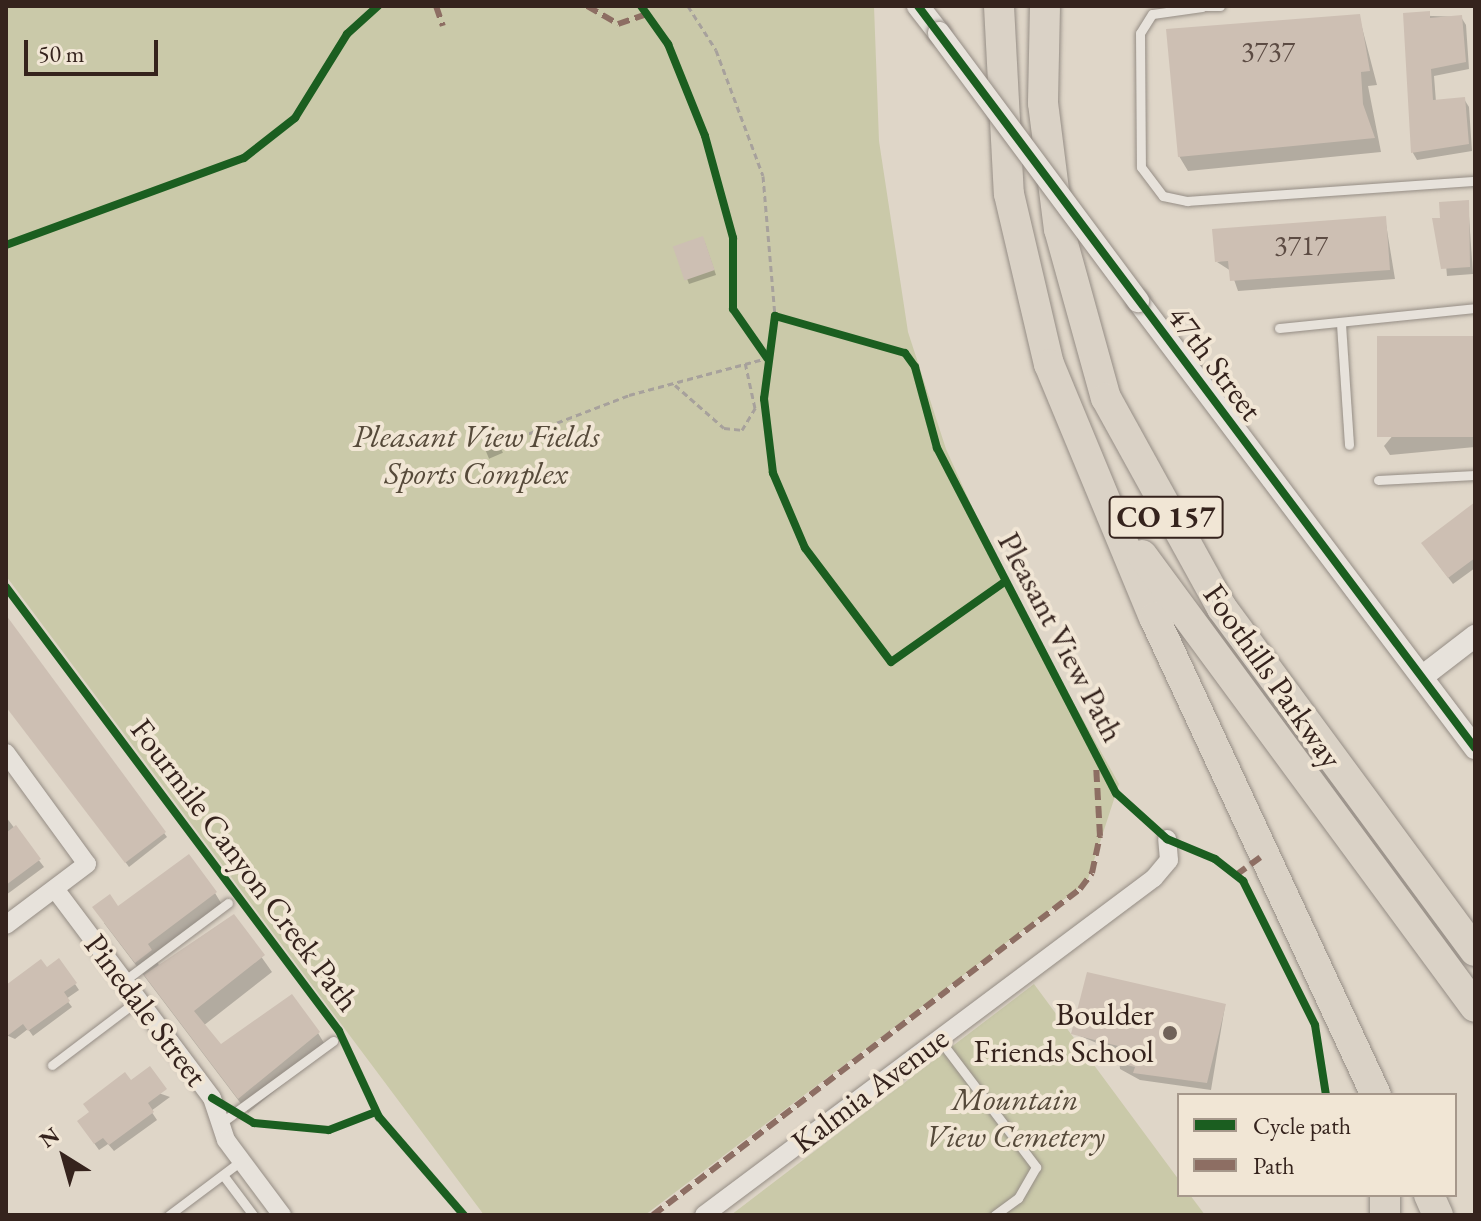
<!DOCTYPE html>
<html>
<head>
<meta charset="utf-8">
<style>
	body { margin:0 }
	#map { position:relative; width:1481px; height:1221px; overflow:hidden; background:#dfd6c8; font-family:"EB Garamond",serif }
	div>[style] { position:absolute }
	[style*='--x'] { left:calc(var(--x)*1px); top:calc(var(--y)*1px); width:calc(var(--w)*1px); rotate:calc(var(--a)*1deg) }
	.green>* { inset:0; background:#cac9a9 }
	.shadow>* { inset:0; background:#0003; transform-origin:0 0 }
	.building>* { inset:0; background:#cdbfb3; transform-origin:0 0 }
	.path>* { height:3px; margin-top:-1.5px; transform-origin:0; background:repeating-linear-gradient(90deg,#a7a19c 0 6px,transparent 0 10px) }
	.roads { filter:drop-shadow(0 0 2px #958d85) drop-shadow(0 0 2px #958d85) }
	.service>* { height:9px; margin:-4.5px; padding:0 4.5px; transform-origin:4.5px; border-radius:4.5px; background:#e7e2db }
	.minor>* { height:18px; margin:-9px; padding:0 9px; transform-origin:9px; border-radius:9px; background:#e7e2db }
	.tertiary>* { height:22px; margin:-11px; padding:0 11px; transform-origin:11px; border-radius:11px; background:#e7e2db }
	.trunk>* { height:30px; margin:-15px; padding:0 15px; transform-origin:15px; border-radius:15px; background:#dad2c6 }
	.bridges { filter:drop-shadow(0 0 2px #958d85) drop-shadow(0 0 2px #958d85) }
	.tertiary-bridge>* { height:22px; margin:-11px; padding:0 11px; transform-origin:11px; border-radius:11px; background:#e7e2db }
	.quiet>* { height:6px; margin-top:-3px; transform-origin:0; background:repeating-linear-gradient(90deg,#8d6e63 0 12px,transparent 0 18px) }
	.cycleway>* { height:8px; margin:-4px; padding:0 4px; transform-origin:4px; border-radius:4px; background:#1b5e20 }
	.dots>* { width:22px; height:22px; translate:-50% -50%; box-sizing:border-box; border:4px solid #f1e6d5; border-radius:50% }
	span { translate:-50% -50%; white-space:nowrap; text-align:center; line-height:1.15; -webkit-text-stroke:8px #f1e6d5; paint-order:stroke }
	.number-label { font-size:28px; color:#5c4b43 }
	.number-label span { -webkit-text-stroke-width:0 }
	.shield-label span { padding:2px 6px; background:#f1e6d5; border:2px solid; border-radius:6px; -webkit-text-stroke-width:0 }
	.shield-label { font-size:30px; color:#35231d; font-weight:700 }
	.street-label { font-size:32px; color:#35231d }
	.park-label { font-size:32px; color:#564a3a; font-style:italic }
	.poi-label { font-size:32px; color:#35231d }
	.right { translate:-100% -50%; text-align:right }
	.frame { position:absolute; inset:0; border:8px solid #35231d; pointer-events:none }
	.legend { position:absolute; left:1177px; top:1093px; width:280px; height:104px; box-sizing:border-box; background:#f1e6d5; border:2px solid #a6988b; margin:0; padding:10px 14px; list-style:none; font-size:24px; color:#35231d }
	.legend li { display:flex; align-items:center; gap:16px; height:40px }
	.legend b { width:40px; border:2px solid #a6988b }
	.north { position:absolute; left:24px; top:1117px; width:80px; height:80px; -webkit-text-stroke:6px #f1e6d5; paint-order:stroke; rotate:323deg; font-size:22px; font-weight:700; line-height:32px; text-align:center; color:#35231d }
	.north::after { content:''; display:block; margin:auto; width:28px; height:36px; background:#35231d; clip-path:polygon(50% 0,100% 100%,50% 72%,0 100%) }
	.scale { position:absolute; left:24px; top:40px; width:134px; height:36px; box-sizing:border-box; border:4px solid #35231d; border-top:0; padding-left:10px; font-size:24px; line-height:28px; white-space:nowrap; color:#35231d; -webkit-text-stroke:6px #f1e6d5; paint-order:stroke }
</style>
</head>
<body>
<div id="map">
	<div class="green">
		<i style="clip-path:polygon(6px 6px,874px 6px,879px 141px,908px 332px,946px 449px,1004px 578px,1119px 784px,1087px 882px,645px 1215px,484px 1215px,6px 576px)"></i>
		<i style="clip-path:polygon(1034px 984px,1179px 1180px,1179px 1195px,1190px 1195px,1205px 1215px,731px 1215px)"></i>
	</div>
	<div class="shadow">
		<i style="clip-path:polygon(1405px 15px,1461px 17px,1466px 25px,1469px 69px,1434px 76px,1436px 102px,1464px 99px,1469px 107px,1472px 151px,1417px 160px,1413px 153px)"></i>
		<i style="clip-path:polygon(1359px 16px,1377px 85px,1368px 86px,1381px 152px,1188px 171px,1179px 156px)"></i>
		<i style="clip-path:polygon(1468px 202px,1473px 274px,1447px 276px,1442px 219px)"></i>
		<i style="clip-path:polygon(1385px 218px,1395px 279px,1238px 291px,1231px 271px,1217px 262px)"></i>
		<i style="clip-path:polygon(705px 243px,716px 275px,689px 284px,675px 247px)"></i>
		<i style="clip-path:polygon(1475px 338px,1475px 447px,1390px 455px,1384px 446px)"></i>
		<i style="left:497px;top:439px;width:15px;height:15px;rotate:67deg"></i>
		<i style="clip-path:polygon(1475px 512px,1475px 568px,1453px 584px,1428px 551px)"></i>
		<i style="clip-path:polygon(6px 619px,167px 837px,129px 867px,6px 698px)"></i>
		<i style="clip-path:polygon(6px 817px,44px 867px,6px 895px)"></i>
		<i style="clip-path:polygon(215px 893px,224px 908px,156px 960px,160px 967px,233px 917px,272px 972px,203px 1026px,221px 1047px,318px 1033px,327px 1048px,248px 1113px,104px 923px,118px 908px)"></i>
		<i style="clip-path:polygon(46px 970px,75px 984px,79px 990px,66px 999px,72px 1007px,33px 1036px,28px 1029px,15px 1039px,6px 1035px,6px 988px)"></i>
		<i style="clip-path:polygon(1225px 1006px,1211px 1090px,1140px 1080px,1120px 1069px,1118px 1052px,1073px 1033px)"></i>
		<i style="clip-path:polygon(130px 1083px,170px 1097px,151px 1111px,157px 1120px,114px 1151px,108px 1144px,99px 1150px,84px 1129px)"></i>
	</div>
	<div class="building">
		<i style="clip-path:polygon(1430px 11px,1430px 18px,1462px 15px,1466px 62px,1431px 69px,1433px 100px,1465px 97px,1469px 144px,1411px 153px,1403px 13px)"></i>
		<i style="clip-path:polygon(1360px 14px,1370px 71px,1361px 72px,1363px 104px,1375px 138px,1178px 157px,1166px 29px)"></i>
		<i style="clip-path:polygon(1469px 200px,1470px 267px,1441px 269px,1432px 218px,1440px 218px,1439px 202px)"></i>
		<i style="clip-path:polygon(1386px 216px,1390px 270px,1230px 281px,1228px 261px,1215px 262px,1212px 229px)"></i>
		<i style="left:703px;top:236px;width:36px;height:32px;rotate:71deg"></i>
		<i style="left:1475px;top:336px;width:101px;height:98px;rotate:90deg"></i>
		<i style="clip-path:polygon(1475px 502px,1475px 558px,1448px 578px,1421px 543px)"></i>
		<i style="clip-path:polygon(6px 615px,166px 832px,125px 863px,6px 707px)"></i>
		<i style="clip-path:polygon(16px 825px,41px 859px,6px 885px,6px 833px)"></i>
		<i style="clip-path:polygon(189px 854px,217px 892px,148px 944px,152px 950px,135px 963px,92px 907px,110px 894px,118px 906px)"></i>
		<i style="clip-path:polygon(234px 914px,265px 955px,194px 1011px,221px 1044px,292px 994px,320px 1032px,238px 1099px,144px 975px)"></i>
		<i style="clip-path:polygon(59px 958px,77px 983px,64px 992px,70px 1001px,28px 1031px,23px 1024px,6px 1037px,6px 985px,41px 959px,47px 967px)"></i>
		<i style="clip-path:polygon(1087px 972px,1226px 1004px,1207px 1083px,1133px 1073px,1135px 1067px,1114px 1062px,1118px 1046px,1071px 1034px)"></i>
		<i style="clip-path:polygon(150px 1066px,167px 1089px,148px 1103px,154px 1112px,109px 1145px,103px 1138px,94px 1144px,77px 1121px,89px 1112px,83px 1104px,125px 1072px,131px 1080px)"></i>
	</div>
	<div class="path">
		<i style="--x:688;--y:6;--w:52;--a:57.5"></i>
		<i style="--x:716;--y:50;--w:134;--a:69.5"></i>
		<i style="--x:763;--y:176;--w:141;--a:85.1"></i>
		<i style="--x:675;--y:385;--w:65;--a:41.3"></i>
		<i style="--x:724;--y:428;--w:18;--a:6"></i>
		<i style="--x:742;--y:430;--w:26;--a:-59"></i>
		<i style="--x:755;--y:408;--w:47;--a:-102.3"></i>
		<i style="--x:501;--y:444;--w:137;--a:-20.9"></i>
		<i style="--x:629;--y:395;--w:143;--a:-15"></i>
	</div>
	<div class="roads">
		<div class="service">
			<i style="--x:1202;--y:6;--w:18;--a:0"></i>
			<i style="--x:1202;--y:7;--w:50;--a:172"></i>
			<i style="--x:1152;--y:14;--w:22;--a:122"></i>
			<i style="--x:1140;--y:33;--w:134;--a:89.6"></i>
			<i style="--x:1141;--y:167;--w:36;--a:53"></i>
			<i style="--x:1163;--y:196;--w:25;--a:12"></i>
			<i style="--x:1187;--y:201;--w:289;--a:-4"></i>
			<i style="--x:1341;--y:324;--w:121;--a:86.2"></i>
			<i style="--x:1279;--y:328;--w:197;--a:-5.8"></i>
			<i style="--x:1378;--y:480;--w:97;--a:-3"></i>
			<i style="--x:124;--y:981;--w:130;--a:-36.9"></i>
			<i style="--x:939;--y:1039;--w:161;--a:52.8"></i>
			<i style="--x:1036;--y:1167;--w:36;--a:120"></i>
			<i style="--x:1018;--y:1198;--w:29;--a:144"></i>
			<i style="--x:52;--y:1065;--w:108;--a:-37.1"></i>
			<i style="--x:221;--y:1123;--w:139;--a:-36.2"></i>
			<i style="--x:223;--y:1175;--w:50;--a:53.1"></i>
			<i style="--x:169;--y:1215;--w:90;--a:-36.9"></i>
		</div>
		<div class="minor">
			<i style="--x:6;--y:753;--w:137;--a:53.9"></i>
			<i style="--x:87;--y:864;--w:101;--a:143"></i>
			<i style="--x:55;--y:889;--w:261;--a:53.1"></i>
			<i style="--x:212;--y:1098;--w:44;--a:71.6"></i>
			<i style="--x:226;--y:1140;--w:94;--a:53.3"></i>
			<i style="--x:704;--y:1215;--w:562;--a:-36.83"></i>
			<i style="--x:1154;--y:878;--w:23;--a:-50"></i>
			<i style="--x:1169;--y:860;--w:21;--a:-95"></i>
		</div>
		<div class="tertiary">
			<i style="--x:918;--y:6;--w:34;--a:52"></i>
			<i style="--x:1138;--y:301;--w:560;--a:52.99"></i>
			<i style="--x:1423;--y:676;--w:66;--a:-37.6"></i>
		</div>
		<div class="trunk">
			<i style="--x:999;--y:6;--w:188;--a:87"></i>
			<i style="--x:1009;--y:194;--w:175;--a:76.8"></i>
			<i style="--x:1049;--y:364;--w:274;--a:67.5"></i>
			<i style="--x:1154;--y:617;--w:527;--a:65.09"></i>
			<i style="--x:1045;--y:6;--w:97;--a:91.2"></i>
			<i style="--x:1043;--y:103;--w:127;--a:82.8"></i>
			<i style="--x:1059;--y:229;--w:175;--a:74.5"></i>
			<i style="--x:1106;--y:398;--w:240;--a:61.1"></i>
			<i style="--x:1222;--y:608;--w:426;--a:53.6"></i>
			<i style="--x:1142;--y:555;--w:561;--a:53.62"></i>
			<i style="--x:1429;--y:1195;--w:22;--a:66"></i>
			<i style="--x:1385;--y:1215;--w:20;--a:-90"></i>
		</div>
	</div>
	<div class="bridges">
		<div class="tertiary-bridge">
			<i style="--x:939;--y:33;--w:334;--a:53.4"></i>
		</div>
	</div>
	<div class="quiet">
		<i style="--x:436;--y:6;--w:21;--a:71"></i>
		<i style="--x:587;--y:6;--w:36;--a:30"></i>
		<i style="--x:618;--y:24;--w:31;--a:-19"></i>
		<i style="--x:1236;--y:875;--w:34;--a:-36"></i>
		<i style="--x:653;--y:1215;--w:537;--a:-37.36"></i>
		<i style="--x:1080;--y:889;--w:20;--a:-53"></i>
		<i style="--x:1092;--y:873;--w:38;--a:-78"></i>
		<i style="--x:1100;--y:836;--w:72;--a:-93.2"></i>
	</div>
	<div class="cycleway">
		<i style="--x:641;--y:6;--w:47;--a:54.6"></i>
		<i style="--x:668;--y:44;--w:99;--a:68.1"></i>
		<i style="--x:705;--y:136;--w:106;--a:74.6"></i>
		<i style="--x:733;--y:238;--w:71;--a:90"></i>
		<i style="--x:733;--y:309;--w:60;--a:55.2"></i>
		<i style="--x:918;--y:6;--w:928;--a:53.11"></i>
		<i style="--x:6;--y:245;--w:253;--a:-20.1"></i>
		<i style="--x:244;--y:158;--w:65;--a:-38.1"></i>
		<i style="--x:295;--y:118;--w:99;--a:-58.2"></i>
		<i style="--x:347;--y:34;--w:42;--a:-42.1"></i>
		<i style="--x:1003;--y:583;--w:137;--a:144.8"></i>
		<i style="--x:891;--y:662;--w:143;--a:-127"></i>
		<i style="--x:805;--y:548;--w:82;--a:-113.1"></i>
		<i style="--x:773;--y:473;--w:75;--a:-96.9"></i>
		<i style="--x:764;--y:399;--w:84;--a:-82.5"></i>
		<i style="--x:775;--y:316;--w:135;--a:15.9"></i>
		<i style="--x:905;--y:353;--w:17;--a:54"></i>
		<i style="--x:915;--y:367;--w:84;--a:74.8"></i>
		<i style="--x:937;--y:448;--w:389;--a:62.6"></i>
		<i style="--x:1116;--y:793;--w:69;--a:42"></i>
		<i style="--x:1167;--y:839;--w:52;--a:22.6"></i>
		<i style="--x:1215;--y:859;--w:36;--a:38"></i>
		<i style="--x:1243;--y:881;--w:161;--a:63.4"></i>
		<i style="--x:1315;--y:1025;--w:71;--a:81.1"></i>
		<i style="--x:6;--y:587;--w:555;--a:53.13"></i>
		<i style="--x:339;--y:1031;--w:95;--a:65.1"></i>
		<i style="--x:379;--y:1117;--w:130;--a:49.1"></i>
		<i style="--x:212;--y:1098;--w:49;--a:30.8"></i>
		<i style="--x:254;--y:1123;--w:75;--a:5.3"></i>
		<i style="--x:329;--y:1130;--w:50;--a:-21"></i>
	</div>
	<div class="dots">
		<i style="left:1170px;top:1033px;background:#706259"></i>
	</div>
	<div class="number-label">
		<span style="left:1268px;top:51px">3737</span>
		<span style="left:1301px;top:245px">3717</span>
	</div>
	<div class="shield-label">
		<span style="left:1166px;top:517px">CO 157</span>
	</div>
	<div class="street-label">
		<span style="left:1215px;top:363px;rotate:53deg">47th Street</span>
		<span style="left:1061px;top:637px;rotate:62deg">Pleasant View Path</span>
		<span style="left:1273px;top:676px;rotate:55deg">Foothills Parkway</span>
		<span style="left:245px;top:865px;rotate:53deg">Fourmile Canyon Creek Path</span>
		<span style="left:146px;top:1010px;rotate:53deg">Pinedale Street</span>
		<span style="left:870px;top:1090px;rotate:-37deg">Kalmia Avenue</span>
	</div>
	<div class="park-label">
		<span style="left:476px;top:455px">Pleasant View Fields<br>Sports Complex</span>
		<span style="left:1015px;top:1118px">Mountain<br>View Cemetery</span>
	</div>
	<div class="poi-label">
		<span class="right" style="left:1154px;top:1033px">Boulder<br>Friends School</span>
	</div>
	<div class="frame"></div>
	<ul class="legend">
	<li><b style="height:10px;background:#1b5e20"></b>Cycle path</li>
	<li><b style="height:10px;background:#8d6e63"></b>Path</li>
	</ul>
	<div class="north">N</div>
	<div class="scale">50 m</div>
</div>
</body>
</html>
